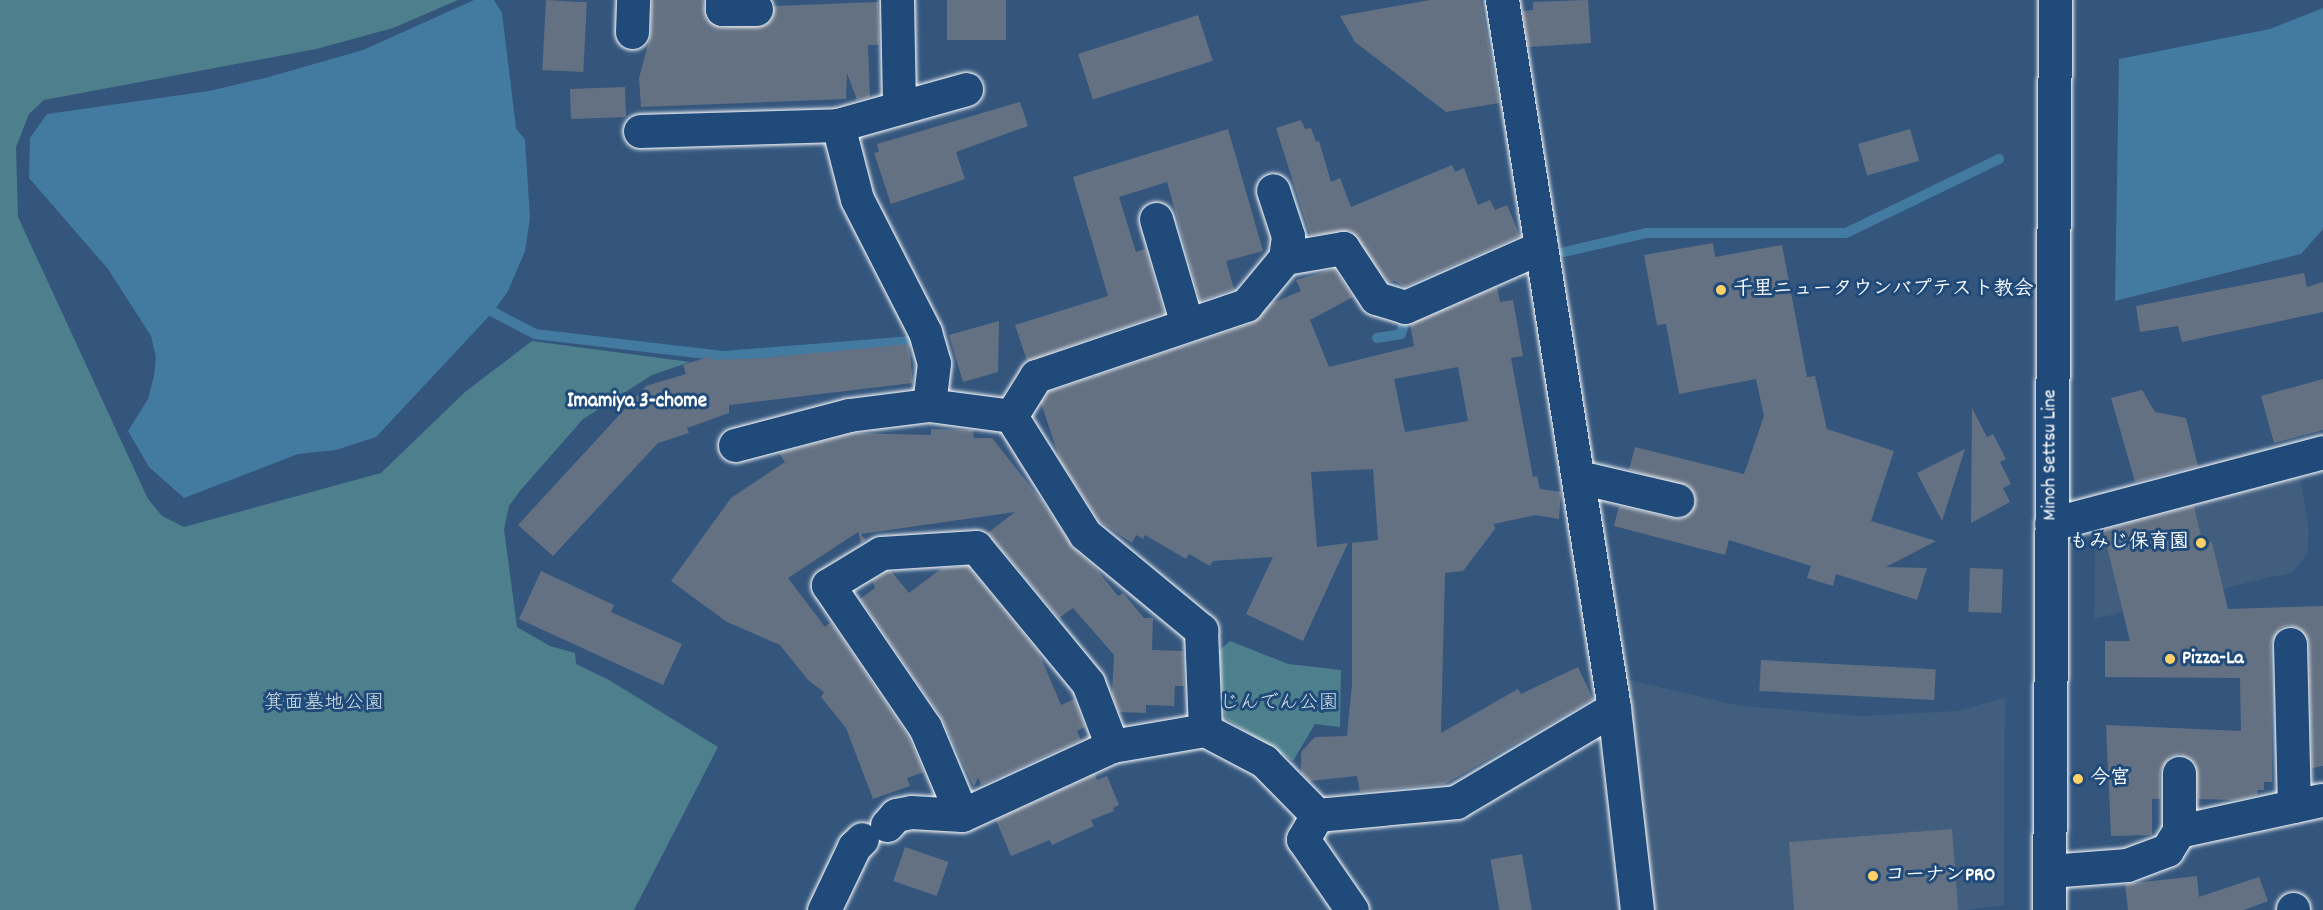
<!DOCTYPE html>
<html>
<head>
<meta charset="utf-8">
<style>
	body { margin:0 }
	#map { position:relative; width:2323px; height:910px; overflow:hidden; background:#34567d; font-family:Dekko,"Klee One",sans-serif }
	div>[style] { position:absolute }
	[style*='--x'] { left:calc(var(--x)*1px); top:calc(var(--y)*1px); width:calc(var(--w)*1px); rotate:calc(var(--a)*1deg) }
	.built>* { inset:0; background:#425e7f }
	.green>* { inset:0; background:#4d808c }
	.water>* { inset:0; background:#437aa0 }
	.stream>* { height:10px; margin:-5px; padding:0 5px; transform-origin:5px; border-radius:5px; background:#437aa0 }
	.building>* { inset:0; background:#647183; transform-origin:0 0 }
	.roads { filter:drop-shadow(0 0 2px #fff) drop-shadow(0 0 2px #fff) }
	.minor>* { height:33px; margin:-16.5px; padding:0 16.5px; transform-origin:16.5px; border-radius:16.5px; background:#1f4a7a }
	.major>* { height:33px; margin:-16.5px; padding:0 16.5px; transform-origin:16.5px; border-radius:16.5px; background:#1f4a7a }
	.dots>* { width:16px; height:16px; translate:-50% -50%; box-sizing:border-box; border:3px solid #1f4a7a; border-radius:50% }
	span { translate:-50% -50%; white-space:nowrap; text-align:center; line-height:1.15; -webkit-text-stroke:6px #1f4a7a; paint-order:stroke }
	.poi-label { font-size:20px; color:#fff; font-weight:700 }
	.left { translate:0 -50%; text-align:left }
	.right { translate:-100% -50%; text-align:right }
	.street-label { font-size:20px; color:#fff }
	.park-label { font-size:20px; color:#d2dfe2 }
	.neighbourhood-label { font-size:21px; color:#fff; font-weight:700 }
</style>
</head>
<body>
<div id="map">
	<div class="built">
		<i style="clip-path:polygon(2299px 469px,2309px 532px,2307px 554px,2293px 572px,2094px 619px,2096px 521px)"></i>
		<i style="clip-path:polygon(1629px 680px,1741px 706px,1860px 716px,1958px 711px,2005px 698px,2004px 905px,1966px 910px,1653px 910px)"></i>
	</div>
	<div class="green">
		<i style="clip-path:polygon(0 0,458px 0,393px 28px,316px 49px,44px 100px,29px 114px,16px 147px,18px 217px,148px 499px,162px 516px,184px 527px,381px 473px,465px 392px,532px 341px,690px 362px,652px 375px,583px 419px,519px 492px,509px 506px,504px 529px,517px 627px,550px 646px,575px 653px,576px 664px,609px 680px,718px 747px,634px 910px,0 910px)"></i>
		<i style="clip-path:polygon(1230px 641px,1288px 664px,1341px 670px,1340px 727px,1315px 724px,1293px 761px,1225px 718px,1219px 651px)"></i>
	</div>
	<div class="water">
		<i style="clip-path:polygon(474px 0,494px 0,502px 13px,516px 128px,525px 140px,530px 218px,525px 251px,508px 291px,493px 312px,376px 437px,336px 450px,298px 454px,184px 498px,149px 467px,128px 431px,148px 399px,154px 376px,156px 358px,151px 336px,108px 269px,29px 178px,30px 138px,47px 114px,209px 91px,265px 78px,363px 50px)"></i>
		<i style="clip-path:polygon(2323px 8px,2323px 229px,2301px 254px,2115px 301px,2119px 59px,2270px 29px)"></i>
	</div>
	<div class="stream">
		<i style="--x:1564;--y:252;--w:84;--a:-13"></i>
		<i style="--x:1646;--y:233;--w:200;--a:0"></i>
		<i style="--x:1846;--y:233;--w:170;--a:-25.8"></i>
		<i style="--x:493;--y:312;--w:47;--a:27.6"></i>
		<i style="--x:535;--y:334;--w:189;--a:6.7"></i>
		<i style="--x:723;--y:356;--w:190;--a:-4.5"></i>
		<i style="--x:1377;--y:338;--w:24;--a:-9"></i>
		<i style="--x:1401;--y:334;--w:17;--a:-73"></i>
	</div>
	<div class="building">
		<i style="left:546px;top:0;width:41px;height:70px;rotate:3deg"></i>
		<i style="clip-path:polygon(652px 0,703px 0,706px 19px,722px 28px,765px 25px,772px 18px,774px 6px,878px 2px,879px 45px,868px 45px,870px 97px,857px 100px,847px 73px,846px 99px,641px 107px,639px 78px,651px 33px)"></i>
		<i style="left:947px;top:0;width:59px;height:40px"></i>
		<i style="clip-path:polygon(1430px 0,1481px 0,1499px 103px,1446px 112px,1355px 42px,1340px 16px)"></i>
		<i style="clip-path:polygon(1588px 0,1591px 43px,1528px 47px,1523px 11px,1533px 10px,1533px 2px)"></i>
		<i style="left:1198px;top:15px;width:48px;height:126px;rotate:72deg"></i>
		<i style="left:625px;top:87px;width:30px;height:55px;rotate:88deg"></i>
		<i style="clip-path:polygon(1020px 102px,1028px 126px,956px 152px,965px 179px,891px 204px,874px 153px,879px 152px,877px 144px)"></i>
		<i style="clip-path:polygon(1301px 120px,1305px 129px,1311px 128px,1316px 142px,1319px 141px,1331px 182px,1340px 178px,1351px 207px,1452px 165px,1455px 172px,1464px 168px,1478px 205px,1490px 200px,1495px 210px,1507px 205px,1520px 236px,1404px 287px,1395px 281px,1388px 282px,1351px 231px,1310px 235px,1276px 128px)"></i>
		<i style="clip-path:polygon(1228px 129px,1263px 251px,1226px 261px,1234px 289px,1200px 301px,1167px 182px,1119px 197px,1136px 252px,1145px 249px,1164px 313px,1027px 361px,1015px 325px,1108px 296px,1073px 177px)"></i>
		<i style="left:1910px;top:129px;width:33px;height:54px;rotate:74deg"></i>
		<i style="clip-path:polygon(1713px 243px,1715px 257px,1782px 245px,1807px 377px,1815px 376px,1827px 429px,1894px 451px,1871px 521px,1936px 541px,1886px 567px,1927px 568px,1917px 600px,1836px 574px,1833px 586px,1807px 578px,1811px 566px,1729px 540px,1725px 555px,1614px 526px,1619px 506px,1673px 518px,1683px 518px,1695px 505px,1689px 486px,1629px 470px,1635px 447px,1744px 474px,1764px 416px,1756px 379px,1679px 394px,1666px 324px,1657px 325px,1644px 255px)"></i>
		<i style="clip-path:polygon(evenodd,1334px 269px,1353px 297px,1310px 320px,1329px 367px,1414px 346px,1410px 324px,1497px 287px,1500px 302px,1513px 300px,1523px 356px,1511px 358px,1533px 477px,1537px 476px,1540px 489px,1561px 492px,1559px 519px,1535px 515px,1494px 524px,1495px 529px,1463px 571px,1445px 573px,1441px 733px,1518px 689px,1521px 694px,1578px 667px,1593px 699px,1445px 784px,1360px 792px,1357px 776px,1309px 781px,1301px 772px,1301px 752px,1315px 737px,1347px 736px,1352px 684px,1352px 543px,1378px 540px,1373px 469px,1311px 472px,1317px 547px,1348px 543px,1303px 641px,1246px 614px,1273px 557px,1213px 561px,1210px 566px,1189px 554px,1186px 559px,1145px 535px,1143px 539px,1136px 535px,1132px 543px,1099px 521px,1060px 460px,1041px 403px,1048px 392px,1252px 323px,1272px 303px,1301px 291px,1296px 280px,1334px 269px,1458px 367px,1468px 421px,1405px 432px,1394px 379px,1458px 367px)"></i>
		<i style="clip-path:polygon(2304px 273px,2307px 287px,2323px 282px,2323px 312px,2182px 342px,2178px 326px,2140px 332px,2136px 306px)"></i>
		<i style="clip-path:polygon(999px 321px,998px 372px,963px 382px,949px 335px)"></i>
		<i style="clip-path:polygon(909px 344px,913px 383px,729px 405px,729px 413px,687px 428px,689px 433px,658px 443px,553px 556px,518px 525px,646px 386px,686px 374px,683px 365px,711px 356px,712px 360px,763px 358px)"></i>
		<i style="clip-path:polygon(2323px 379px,2323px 430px,2274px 443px,2261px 396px)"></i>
		<i style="clip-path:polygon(2142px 390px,2155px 412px,2186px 418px,2198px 466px,2135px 482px,2111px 398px)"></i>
		<i style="clip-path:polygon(1972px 408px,1987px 437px,1993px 434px,2006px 459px,2000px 462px,2011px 484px,2003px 488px,2010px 502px,1971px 523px)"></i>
		<i style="clip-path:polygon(931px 429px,973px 430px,974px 438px,992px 438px,1042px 501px,1073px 548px,1094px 566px,1118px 596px,1123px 593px,1144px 618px,1153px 618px,1152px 650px,1183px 651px,1184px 686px,1175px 686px,1174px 706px,1146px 705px,1146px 713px,1119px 712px,1112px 694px,1114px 655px,1073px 608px,1059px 618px,988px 533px,1015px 512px,861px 534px,866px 540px,861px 543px,858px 532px,788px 578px,825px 627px,831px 622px,908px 736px,924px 772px,907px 778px,910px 786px,873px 799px,846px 728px,821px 697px,824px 692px,808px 680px,780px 645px,727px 622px,671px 581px,731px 498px,785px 462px,779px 453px,853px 433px,931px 435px)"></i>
		<i style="clip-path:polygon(1965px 449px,1942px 521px,1917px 473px)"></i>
		<i style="clip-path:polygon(2194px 506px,2203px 544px,2212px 542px,2228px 609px,2323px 606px,2323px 766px,2312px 768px,2309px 643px,2299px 628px,2289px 625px,2280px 628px,2271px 644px,2272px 782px,2264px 782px,2264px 790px,2258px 790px,2257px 795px,2235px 800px,2198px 799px,2195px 763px,2180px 754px,2170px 757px,2160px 772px,2160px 799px,2152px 799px,2152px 835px,2111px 836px,2106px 725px,2241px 731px,2240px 678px,2105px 677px,2105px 641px,2130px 641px,2103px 530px)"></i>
		<i style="clip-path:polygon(968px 566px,1039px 653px,1061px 705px,1074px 699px,1085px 727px,1077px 731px,1081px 740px,981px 785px,978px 777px,974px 787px,941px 717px,860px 599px,875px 588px,872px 580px,887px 571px,891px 571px,909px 593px,942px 568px)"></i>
		<i style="left:1970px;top:568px;width:33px;height:44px;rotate:2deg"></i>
		<i style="clip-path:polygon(541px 571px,614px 605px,611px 612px,682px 644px,663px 685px,519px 619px)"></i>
		<i style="left:1761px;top:660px;width:175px;height:31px;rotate:3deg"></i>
		<i style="clip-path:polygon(1095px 774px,1097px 780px,1107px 776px,1119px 805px,1113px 808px,1114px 811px,1091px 820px,1094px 826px,1052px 845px,1050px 840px,1011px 856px,996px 820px)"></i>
		<i style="clip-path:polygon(1952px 829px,1958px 910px,1794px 910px,1789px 842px)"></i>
		<i style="left:905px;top:847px;width:46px;height:36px;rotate:19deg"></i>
		<i style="left:1522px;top:854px;width:57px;height:32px;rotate:80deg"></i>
		<i style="clip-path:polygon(2197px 876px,2199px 897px,2259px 877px,2268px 901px,2244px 910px,2128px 910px,2125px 884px)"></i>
	</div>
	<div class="roads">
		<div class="minor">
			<i style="--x:722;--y:0;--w:9;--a:90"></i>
			<i style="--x:722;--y:9;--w:34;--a:0"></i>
			<i style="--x:897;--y:0;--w:105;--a:88.9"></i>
			<i style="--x:1502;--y:0;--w:717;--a:81.01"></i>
			<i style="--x:1614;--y:708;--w:203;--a:83.5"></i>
			<i style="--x:632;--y:32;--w:32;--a:-88"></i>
			<i style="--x:838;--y:125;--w:76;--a:75.6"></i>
			<i style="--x:857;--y:199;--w:149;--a:62.9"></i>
			<i style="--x:925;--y:332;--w:32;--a:74"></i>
			<i style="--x:934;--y:363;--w:42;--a:96.8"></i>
			<i style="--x:929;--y:405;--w:83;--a:7.6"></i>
			<i style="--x:1011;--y:416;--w:47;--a:-58"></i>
			<i style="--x:1036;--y:376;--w:222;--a:-18.7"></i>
			<i style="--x:1246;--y:305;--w:61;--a:-50.3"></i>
			<i style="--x:1285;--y:258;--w:22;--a:-82"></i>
			<i style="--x:1288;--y:236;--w:48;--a:-108.1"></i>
			<i style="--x:640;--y:131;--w:198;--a:-1.7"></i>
			<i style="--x:838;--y:125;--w:133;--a:-15.7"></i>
			<i style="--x:1156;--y:219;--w:109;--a:73.6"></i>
			<i style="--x:1285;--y:258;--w:59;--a:-9.8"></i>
			<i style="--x:1343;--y:248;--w:60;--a:56.6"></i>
			<i style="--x:1376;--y:298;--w:30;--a:17"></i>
			<i style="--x:1405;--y:307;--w:149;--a:-23.8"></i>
			<i style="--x:1011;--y:416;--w:139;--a:57.9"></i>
			<i style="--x:1085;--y:534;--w:151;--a:39.6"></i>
			<i style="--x:1201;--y:630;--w:100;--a:87.7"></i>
			<i style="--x:735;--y:445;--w:118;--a:-14.7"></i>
			<i style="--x:849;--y:415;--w:81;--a:-7.1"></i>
			<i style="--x:1579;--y:477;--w:101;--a:13.2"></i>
			<i style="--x:2051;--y:524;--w:281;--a:-14.8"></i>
			<i style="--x:2290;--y:644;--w:162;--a:88.6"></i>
			<i style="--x:1112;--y:746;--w:67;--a:-110.9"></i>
			<i style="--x:1088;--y:683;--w:176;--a:-129.5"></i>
			<i style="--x:976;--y:547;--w:95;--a:176.4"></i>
			<i style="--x:881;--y:553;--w:62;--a:148.9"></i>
			<i style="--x:828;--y:585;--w:172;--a:55.7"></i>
			<i style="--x:925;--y:727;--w:95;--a:67.2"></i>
			<i style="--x:962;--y:815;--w:165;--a:-24.7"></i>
			<i style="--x:1112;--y:746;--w:94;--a:-9.8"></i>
			<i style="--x:1205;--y:730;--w:67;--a:27.7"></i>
			<i style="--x:1264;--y:761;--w:76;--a:45.5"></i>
			<i style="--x:1317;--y:815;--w:140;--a:-5.3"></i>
			<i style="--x:1456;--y:802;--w:184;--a:-30.7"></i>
			<i style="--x:2179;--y:773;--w:58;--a:90"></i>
			<i style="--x:1317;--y:815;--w:28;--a:120"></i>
			<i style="--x:1303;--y:839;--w:86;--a:55.4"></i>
			<i style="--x:887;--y:825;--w:13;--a:-48"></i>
			<i style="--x:896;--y:815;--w:15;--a:-11"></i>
			<i style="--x:911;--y:812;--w:51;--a:3.4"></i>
			<i style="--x:2049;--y:871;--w:78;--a:-4.4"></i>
			<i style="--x:2127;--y:865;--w:43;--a:-20.6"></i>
			<i style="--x:2167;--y:850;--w:22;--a:-58"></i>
			<i style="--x:2179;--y:831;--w:145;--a:-12.3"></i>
			<i style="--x:2293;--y:909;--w:1;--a:90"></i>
			<i style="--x:824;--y:910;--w:70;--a:-64.5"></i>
			<i style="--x:854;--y:847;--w:11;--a:-45"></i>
		</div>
		<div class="major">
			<i style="--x:2049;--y:910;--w:910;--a:-89.62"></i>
		</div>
	</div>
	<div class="dots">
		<i style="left:1721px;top:290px;background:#ffd166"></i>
		<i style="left:2201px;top:543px;background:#ffd166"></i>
		<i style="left:2170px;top:659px;background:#ffd166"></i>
		<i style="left:2078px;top:779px;background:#ffd166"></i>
		<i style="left:1873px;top:876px;background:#ffd166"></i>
	</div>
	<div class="poi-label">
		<span class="left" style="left:1733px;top:290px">千里ニュータウンバプテスト教会</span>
		<span class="right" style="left:2189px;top:543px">もみじ保育園</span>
		<span class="left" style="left:2182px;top:659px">Pizza-La</span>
		<span class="left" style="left:2090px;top:779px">今宮</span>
		<span class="left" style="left:1885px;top:876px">コーナンPRO</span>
	</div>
	<div class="street-label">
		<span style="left:2051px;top:455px;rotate:-90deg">Minoh Settsu Line</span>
	</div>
	<div class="park-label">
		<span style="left:324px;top:704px">箕面墓地公園</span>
		<span style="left:1279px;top:704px">じんでん公園</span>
	</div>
	<div class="neighbourhood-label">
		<span style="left:637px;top:402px">Imamiya 3-chome</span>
	</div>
</div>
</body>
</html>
